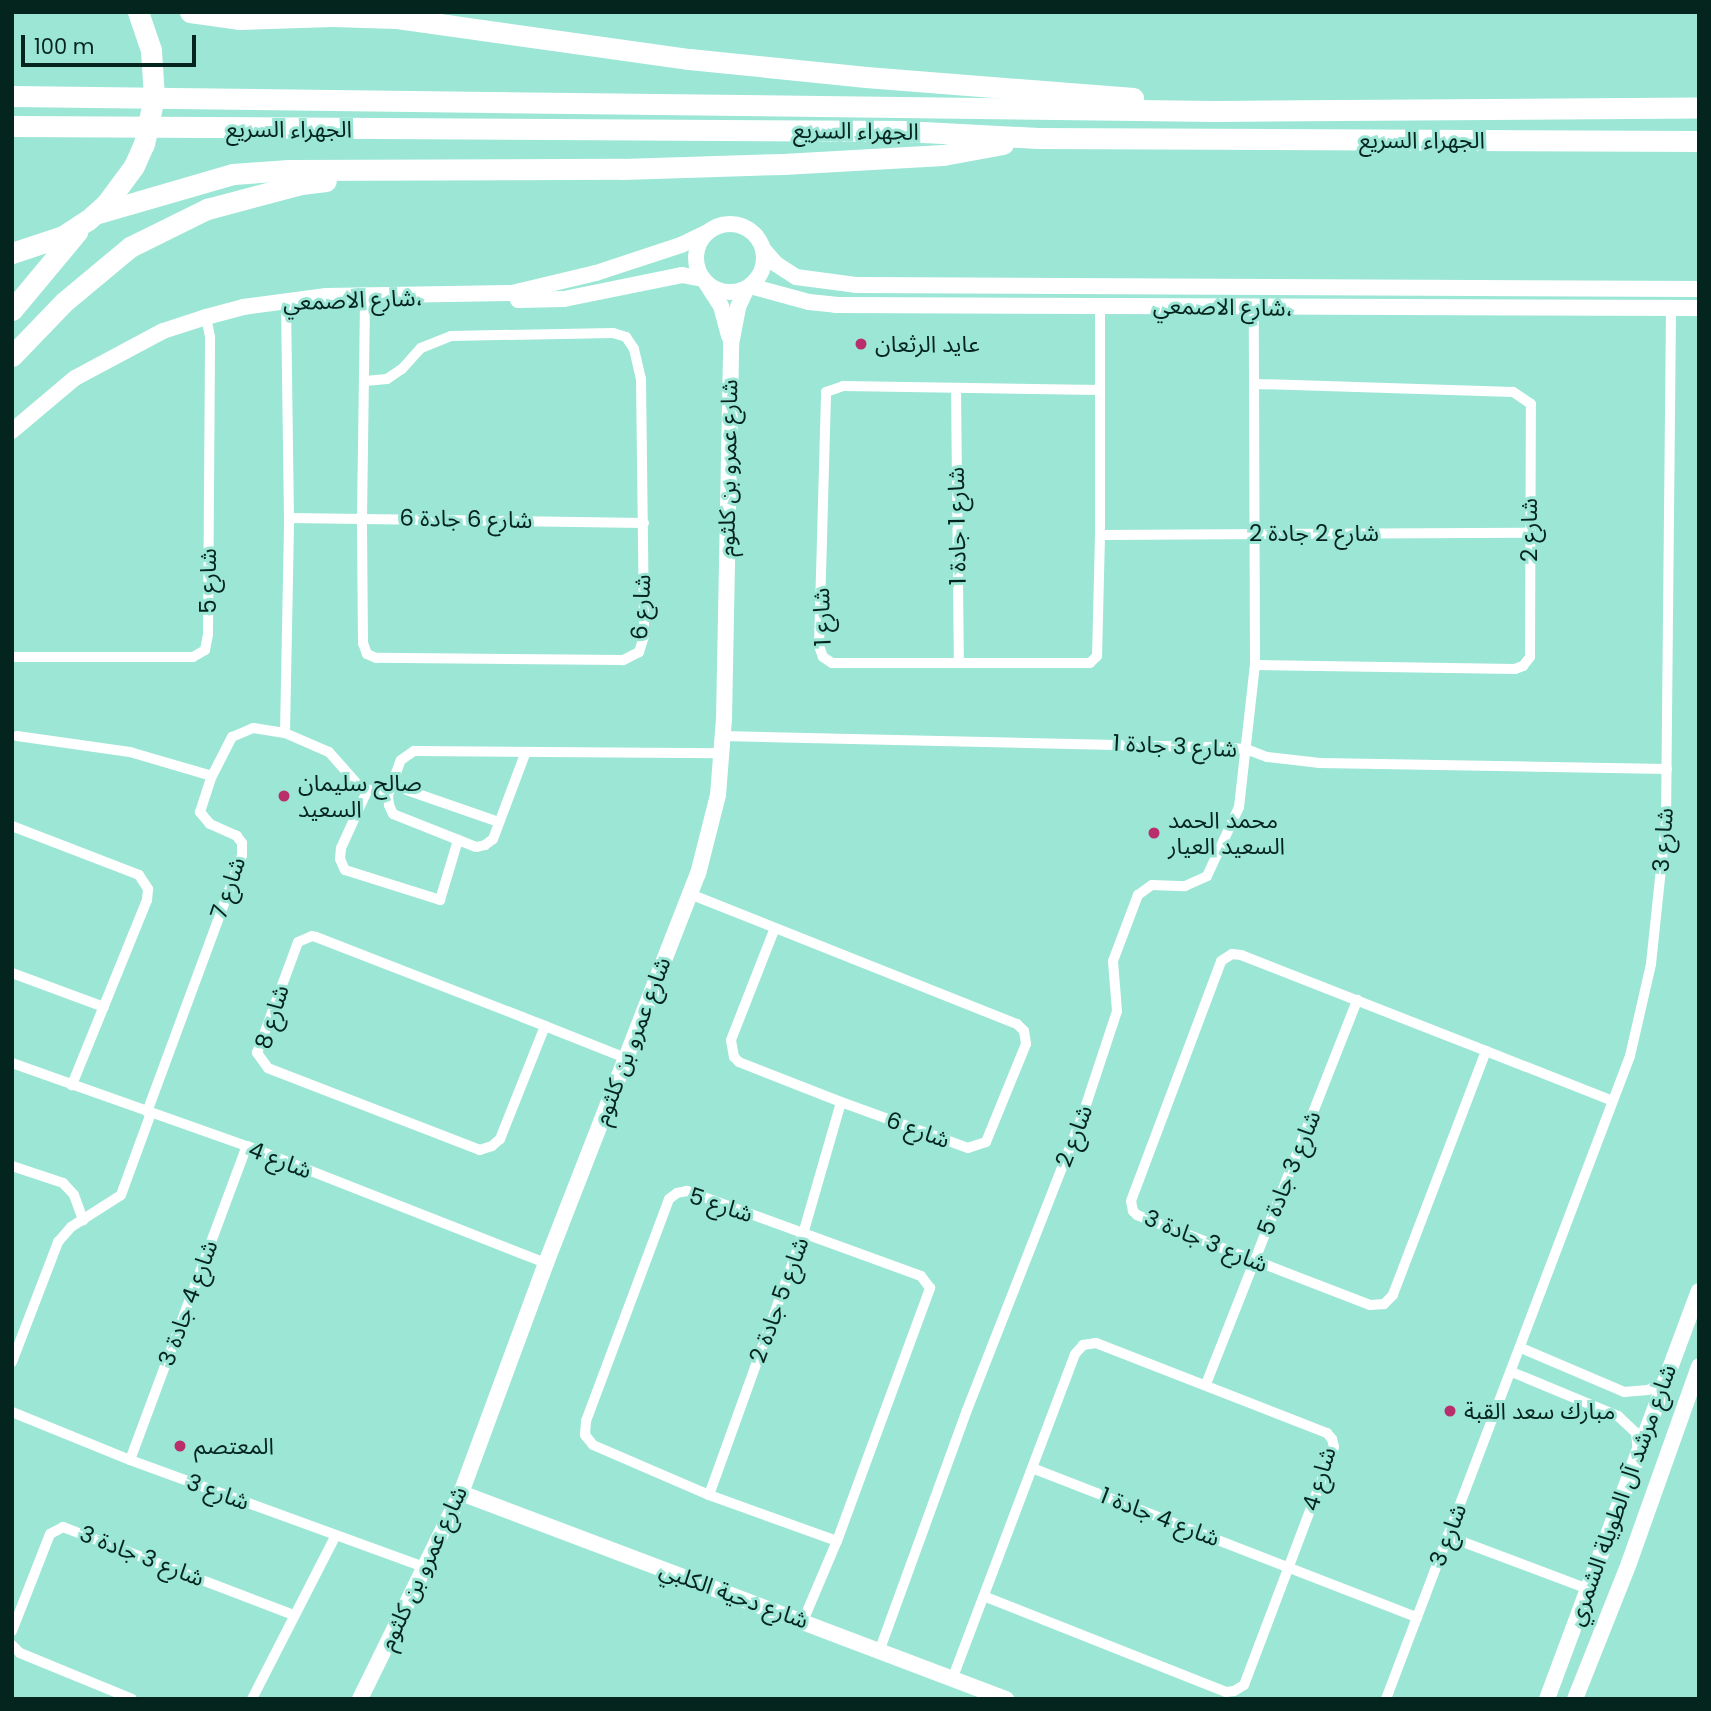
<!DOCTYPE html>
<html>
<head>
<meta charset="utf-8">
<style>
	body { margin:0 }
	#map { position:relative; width:1711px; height:1711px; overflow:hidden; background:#9ce6d6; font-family:Poppins,"Noto Sans Arabic",sans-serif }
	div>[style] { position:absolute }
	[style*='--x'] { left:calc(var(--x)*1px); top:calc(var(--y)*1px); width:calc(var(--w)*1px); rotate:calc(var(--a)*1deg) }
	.street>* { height:10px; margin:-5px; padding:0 5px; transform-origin:5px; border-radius:5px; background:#fff }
	.secondary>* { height:16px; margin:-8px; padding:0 8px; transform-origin:8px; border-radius:8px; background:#fff }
	.secondary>.ring { margin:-8px; padding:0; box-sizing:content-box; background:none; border:16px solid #fff; border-radius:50% }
	.highway>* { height:21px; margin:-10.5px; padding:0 10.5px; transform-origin:10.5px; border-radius:10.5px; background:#fff }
	.dots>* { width:19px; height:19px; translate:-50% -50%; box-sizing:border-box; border:4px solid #9ce6d6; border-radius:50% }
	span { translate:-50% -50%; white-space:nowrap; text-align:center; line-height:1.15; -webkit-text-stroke:6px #9ce6d6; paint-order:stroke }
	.street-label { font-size:23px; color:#04241e }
	.poi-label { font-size:23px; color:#04241e }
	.left { translate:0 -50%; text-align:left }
	.frame { position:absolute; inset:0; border:14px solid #04241e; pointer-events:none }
	.scale { position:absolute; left:21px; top:35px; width:175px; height:32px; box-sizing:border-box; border:4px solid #04241e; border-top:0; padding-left:9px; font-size:21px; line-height:24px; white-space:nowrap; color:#04241e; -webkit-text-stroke:5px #9ce6d6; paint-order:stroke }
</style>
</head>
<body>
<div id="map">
	<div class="street">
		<i style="--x:1100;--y:305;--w:230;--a:90"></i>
		<i style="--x:1100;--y:535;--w:121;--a:91.4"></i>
		<i style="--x:1097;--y:656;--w:10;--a:135"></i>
		<i style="--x:1090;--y:663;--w:258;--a:180"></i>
		<i style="--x:832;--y:663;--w:11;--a:-146"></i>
		<i style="--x:823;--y:657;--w:12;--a:-110"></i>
		<i style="--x:819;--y:646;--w:254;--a:-88.4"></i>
		<i style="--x:826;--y:392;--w:18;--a:-19"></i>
		<i style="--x:843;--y:386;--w:257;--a:0.9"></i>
		<i style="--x:365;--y:381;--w:22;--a:-5"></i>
		<i style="--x:387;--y:379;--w:18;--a:-34"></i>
		<i style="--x:402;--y:369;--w:28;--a:-48"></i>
		<i style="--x:421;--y:348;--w:32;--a:-22"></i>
		<i style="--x:451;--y:336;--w:162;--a:-1.1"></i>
		<i style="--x:613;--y:333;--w:14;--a:17"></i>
		<i style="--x:626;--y:337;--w:14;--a:56"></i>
		<i style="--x:634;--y:349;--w:31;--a:77"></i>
		<i style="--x:641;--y:379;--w:257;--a:89.3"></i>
		<i style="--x:644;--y:636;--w:17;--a:107"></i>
		<i style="--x:639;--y:652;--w:18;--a:153"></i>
		<i style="--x:623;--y:660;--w:247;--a:-179.5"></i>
		<i style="--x:376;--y:658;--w:10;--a:-156"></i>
		<i style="--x:367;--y:654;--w:12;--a:-110"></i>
		<i style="--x:363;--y:643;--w:126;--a:-90.5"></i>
		<i style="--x:362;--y:517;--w:221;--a:-89.2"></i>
		<i style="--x:956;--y:388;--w:275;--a:89.4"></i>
		<i style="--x:289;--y:518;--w:355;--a:0.8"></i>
		<i style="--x:1100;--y:535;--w:428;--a:-0.3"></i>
		<i style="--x:12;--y:657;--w:181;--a:0"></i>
		<i style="--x:193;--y:657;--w:14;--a:-30"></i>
		<i style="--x:205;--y:650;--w:16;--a:-79"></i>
		<i style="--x:208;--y:634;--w:297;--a:-89.6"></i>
		<i style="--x:210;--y:337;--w:20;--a:-101"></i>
		<i style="--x:1255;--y:665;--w:260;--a:0.9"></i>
		<i style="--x:1515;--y:669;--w:9;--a:-21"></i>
		<i style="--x:1523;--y:666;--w:11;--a:-52"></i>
		<i style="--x:1530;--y:657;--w:253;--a:-89.8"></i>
		<i style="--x:1531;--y:404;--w:22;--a:-146"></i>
		<i style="--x:1513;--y:392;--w:258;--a:-178.2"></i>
		<i style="--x:285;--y:733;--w:215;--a:-88.9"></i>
		<i style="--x:289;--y:518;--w:217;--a:-90.8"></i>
		<i style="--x:17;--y:736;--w:114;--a:8.1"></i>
		<i style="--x:130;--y:752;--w:85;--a:16.3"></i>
		<i style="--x:723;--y:736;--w:493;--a:1.3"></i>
		<i style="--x:1216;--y:747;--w:30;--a:4"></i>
		<i style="--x:1246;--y:749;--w:22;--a:21"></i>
		<i style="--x:1267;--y:757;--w:53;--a:6.5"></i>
		<i style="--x:1320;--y:763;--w:347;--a:1"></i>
		<i style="--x:525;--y:754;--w:91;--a:110.6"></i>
		<i style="--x:493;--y:839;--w:10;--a:143"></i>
		<i style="--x:485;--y:845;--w:9;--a:167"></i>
		<i style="--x:476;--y:847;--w:89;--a:-158.3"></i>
		<i style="--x:393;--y:814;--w:10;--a:-114"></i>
		<i style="--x:389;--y:805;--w:10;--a:-96"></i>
		<i style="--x:388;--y:795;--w:37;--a:-70"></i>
		<i style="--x:401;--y:760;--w:16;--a:-35"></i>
		<i style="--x:414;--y:751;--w:308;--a:0.4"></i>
		<i style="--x:392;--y:785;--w:113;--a:19.1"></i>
		<i style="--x:367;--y:791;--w:63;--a:114.5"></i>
		<i style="--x:341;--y:848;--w:11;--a:95"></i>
		<i style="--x:340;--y:859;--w:12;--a:66"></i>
		<i style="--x:345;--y:870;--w:100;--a:17.5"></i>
		<i style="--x:440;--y:900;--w:63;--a:-73.3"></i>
		<i style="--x:12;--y:826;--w:136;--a:21.1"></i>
		<i style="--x:139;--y:875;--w:17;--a:57"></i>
		<i style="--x:148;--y:889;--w:11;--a:95"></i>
		<i style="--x:147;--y:900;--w:200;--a:112.1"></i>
		<i style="--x:690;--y:894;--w:352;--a:21.7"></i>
		<i style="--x:1017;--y:1024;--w:10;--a:45"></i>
		<i style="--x:1024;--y:1031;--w:13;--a:81"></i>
		<i style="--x:1026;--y:1044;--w:106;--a:112.2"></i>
		<i style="--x:986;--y:1142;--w:19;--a:162"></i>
		<i style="--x:968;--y:1148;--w:135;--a:-160.1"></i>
		<i style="--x:841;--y:1102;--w:110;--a:-158.6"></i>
		<i style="--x:739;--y:1062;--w:7;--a:-135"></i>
		<i style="--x:734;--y:1057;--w:17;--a:-100"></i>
		<i style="--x:731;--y:1040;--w:120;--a:-68.6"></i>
		<i style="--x:12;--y:973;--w:98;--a:20.3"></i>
		<i style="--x:545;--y:1026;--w:122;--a:111.7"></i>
		<i style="--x:500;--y:1139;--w:11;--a:139"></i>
		<i style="--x:492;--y:1146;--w:13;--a:162"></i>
		<i style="--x:480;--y:1150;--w:227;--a:-158.9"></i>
		<i style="--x:268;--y:1068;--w:19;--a:-126"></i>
		<i style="--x:257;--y:1053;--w:118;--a:-69.7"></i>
		<i style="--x:298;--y:942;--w:15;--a:-23"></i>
		<i style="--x:312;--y:936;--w:4;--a:14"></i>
		<i style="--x:316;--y:937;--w:221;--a:21.2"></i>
		<i style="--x:522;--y:1017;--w:25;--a:21"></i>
		<i style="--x:545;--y:1026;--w:87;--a:21.6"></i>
		<i style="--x:1486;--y:1051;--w:261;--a:110.9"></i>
		<i style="--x:1393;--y:1295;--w:13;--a:135"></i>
		<i style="--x:1384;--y:1304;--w:14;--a:176"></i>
		<i style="--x:1370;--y:1305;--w:250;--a:-158.9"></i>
		<i style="--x:1137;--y:1215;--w:6;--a:-135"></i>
		<i style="--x:1133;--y:1211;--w:10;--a:-101"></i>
		<i style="--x:1131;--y:1201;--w:256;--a:-69.4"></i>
		<i style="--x:1221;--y:961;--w:13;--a:-32"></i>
		<i style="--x:1232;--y:954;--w:9;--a:6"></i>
		<i style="--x:1241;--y:955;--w:263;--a:21.4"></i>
		<i style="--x:1486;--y:1051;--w:136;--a:21.5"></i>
		<i style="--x:12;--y:1063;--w:249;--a:19.5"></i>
		<i style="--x:247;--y:1146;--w:321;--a:21.4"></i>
		<i style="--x:147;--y:1112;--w:274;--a:-69.7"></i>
		<i style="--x:242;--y:855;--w:12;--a:-90"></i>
		<i style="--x:242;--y:843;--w:9;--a:-126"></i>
		<i style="--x:237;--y:836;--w:30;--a:-156"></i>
		<i style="--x:210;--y:824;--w:16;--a:-130"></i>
		<i style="--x:200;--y:812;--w:38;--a:-72"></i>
		<i style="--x:212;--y:776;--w:44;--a:-62.9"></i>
		<i style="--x:232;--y:737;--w:23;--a:-23"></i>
		<i style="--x:253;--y:728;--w:32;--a:9"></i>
		<i style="--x:285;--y:733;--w:48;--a:23.4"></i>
		<i style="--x:329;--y:752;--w:47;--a:48.5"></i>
		<i style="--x:360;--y:787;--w:29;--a:16"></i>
		<i style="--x:12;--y:1166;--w:54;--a:18.4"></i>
		<i style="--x:63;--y:1183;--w:16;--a:47"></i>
		<i style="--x:74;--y:1195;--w:27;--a:70"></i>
		<i style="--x:1521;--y:1348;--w:112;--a:23.1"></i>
		<i style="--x:1624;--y:1392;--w:24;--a:-5"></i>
		<i style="--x:1648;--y:1390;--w:19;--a:-28"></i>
		<i style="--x:12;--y:1362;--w:129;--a:-69"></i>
		<i style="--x:58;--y:1242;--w:20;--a:-49"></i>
		<i style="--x:71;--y:1227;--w:59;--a:-32.6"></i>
		<i style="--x:121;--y:1195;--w:87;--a:-69.9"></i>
		<i style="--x:1512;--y:1372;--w:115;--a:22.5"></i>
		<i style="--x:1618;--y:1416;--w:25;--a:43"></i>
		<i style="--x:1636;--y:1433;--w:18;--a:84"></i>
		<i style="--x:1206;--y:1384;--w:413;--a:-68.5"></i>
		<i style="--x:12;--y:1412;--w:127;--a:22.1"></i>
		<i style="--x:130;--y:1460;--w:315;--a:20"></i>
		<i style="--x:130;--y:1460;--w:335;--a:-69.6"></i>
		<i style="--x:1032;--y:1468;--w:413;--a:21.2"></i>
		<i style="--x:709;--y:1495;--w:277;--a:-70.2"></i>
		<i style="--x:803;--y:1234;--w:137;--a:-73.9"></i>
		<i style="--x:1447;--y:1536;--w:151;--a:20.6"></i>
		<i style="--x:803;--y:1621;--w:87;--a:-67"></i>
		<i style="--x:837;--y:1541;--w:270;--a:-69.8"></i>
		<i style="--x:930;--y:1288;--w:15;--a:-127"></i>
		<i style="--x:921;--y:1276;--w:249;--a:-160"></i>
		<i style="--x:687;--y:1191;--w:10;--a:169"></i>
		<i style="--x:677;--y:1193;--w:10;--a:143"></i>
		<i style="--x:669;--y:1199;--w:237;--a:110.5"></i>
		<i style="--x:586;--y:1421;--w:14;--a:94"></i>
		<i style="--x:585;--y:1435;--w:13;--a:51"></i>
		<i style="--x:593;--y:1445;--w:126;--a:23.3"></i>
		<i style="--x:709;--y:1495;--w:136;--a:19.8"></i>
		<i style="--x:12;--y:1631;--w:104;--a:-68.6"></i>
		<i style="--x:50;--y:1534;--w:15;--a:-28"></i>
		<i style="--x:63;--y:1527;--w:246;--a:20.9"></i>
		<i style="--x:12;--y:1645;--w:11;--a:45"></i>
		<i style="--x:20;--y:1653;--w:121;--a:22.3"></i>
		<i style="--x:880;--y:1649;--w:254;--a:-70"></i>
		<i style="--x:967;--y:1410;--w:318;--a:-68.6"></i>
		<i style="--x:1083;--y:1114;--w:108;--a:-71.7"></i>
		<i style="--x:1117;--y:1011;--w:50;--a:-94.6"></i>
		<i style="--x:1113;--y:961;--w:71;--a:-69.3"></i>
		<i style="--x:1138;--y:895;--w:17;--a:-36"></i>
		<i style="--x:1152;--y:885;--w:33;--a:2"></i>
		<i style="--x:1185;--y:886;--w:24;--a:-24"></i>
		<i style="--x:1207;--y:876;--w:76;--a:-65.1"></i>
		<i style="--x:1239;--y:807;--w:143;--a:-83.6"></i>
		<i style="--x:1255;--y:665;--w:358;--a:-90.2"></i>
		<i style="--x:953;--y:1677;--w:345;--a:-69.3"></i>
		<i style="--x:1075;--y:1354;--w:12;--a:-48"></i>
		<i style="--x:1083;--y:1345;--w:13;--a:-9"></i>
		<i style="--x:1096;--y:1343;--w:248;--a:21.3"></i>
		<i style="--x:1327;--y:1433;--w:8;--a:50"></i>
		<i style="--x:1332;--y:1439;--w:8;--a:76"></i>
		<i style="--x:1334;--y:1447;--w:254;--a:110.7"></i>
		<i style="--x:1244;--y:1685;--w:12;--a:149"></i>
		<i style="--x:1234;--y:1691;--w:8;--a:173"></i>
		<i style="--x:1226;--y:1692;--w:260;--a:-158.4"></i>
		<i style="--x:252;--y:1699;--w:184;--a:-62.9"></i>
		<i style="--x:1386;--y:1699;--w:688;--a:-69.22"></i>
		<i style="--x:1630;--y:1056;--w:94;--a:-77.1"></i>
		<i style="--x:1651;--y:964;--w:144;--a:-84"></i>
		<i style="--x:1666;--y:821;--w:511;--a:-89.44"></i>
	</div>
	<div class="secondary">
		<i class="ring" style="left:696px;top:224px;width:52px;height:52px"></i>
		<i style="--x:763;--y:249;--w:20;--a:49"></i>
		<i style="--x:776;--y:264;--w:24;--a:33"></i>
		<i style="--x:796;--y:277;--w:62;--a:7.5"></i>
		<i style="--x:857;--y:285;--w:842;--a:0.27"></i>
		<i style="--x:706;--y:283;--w:27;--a:57"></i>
		<i style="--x:721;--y:306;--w:31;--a:75"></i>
		<i style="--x:750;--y:286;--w:61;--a:15.2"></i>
		<i style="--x:809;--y:302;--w:27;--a:6"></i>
		<i style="--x:836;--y:305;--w:863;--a:0.2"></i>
		<i style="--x:518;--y:300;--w:46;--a:-1.2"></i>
		<i style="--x:564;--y:299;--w:120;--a:-11.5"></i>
		<i style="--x:682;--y:275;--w:21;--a:11"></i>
		<i style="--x:12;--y:431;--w:82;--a:-40.1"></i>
		<i style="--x:75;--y:378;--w:100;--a:-28.1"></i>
		<i style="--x:163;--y:331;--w:45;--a:-18"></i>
		<i style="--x:206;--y:317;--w:38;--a:-15"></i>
		<i style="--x:243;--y:307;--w:84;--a:-7.5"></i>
		<i style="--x:326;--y:296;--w:186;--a:-0.9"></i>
		<i style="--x:512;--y:293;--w:86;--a:-13.4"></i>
		<i style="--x:596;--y:273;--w:89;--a:-18.2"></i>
		<i style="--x:681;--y:245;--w:30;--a:-26"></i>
		<i style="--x:461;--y:1493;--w:583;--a:20.71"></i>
		<i style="--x:360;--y:1699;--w:229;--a:-63.9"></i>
		<i style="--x:461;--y:1493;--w:245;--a:-69.7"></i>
		<i style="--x:546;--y:1263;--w:418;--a:-68.7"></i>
		<i style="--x:698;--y:874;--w:81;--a:-75.8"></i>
		<i style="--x:718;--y:795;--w:76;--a:-85.5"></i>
		<i style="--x:724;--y:719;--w:375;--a:-88.9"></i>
		<i style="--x:731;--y:344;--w:38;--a:-79"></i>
		<i style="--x:738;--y:307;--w:21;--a:-65"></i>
		<i style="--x:1547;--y:1699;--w:435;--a:-69.6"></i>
		<i style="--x:1575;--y:1699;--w:146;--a:-68.3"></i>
		<i style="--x:1629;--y:1563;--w:209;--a:-70.4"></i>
	</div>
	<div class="highway">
		<i style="--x:190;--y:12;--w:49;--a:8.1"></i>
		<i style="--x:239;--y:19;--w:93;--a:-1.8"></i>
		<i style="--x:332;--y:16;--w:65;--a:1.8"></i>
		<i style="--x:397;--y:18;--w:295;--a:8"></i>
		<i style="--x:689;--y:59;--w:178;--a:5.8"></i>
		<i style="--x:866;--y:77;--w:268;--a:4.5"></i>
		<i style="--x:12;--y:96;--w:1203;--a:0.71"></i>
		<i style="--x:1215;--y:111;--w:484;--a:-0.4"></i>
		<i style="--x:12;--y:126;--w:892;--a:0.32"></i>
		<i style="--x:904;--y:131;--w:134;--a:3"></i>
		<i style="--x:1038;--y:138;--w:661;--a:0.26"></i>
		<i style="--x:95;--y:214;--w:144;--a:-16.2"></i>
		<i style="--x:233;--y:174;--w:56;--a:-4.1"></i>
		<i style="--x:289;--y:170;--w:333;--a:-0.2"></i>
		<i style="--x:622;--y:169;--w:161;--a:-1.8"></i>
		<i style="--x:783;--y:164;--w:160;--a:-3.2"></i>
		<i style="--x:943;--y:155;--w:61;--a:-10.4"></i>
		<i style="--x:12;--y:253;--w:54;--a:-18.4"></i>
		<i style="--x:63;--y:236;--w:30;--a:-33"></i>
		<i style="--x:88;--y:220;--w:24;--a:-42"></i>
		<i style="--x:106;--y:204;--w:47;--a:-53.6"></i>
		<i style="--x:134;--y:166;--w:24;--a:-66"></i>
		<i style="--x:144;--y:144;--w:48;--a:-78"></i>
		<i style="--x:154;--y:97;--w:47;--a:-93.7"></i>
		<i style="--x:151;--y:50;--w:40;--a:-108.9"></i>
		<i style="--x:12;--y:310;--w:102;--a:-50.2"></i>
		<i style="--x:12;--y:356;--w:75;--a:-46.1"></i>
		<i style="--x:64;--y:302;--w:86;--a:-39.8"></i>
		<i style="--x:130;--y:247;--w:86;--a:-26.3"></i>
		<i style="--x:207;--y:209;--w:97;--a:-14.9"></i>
		<i style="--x:301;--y:184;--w:25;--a:-7"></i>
	</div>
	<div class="dots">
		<i style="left:861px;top:344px;background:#b92f6b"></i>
		<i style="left:284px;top:796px;background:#b92f6b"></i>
		<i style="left:1154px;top:833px;background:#b92f6b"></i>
		<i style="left:1450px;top:1411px;background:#b92f6b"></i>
		<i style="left:180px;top:1446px;background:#b92f6b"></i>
	</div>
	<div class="street-label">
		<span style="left:289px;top:129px">الجهراء السريع</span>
		<span style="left:856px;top:131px;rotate:1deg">الجهراء السريع</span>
		<span style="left:1422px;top:140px">الجهراء السريع</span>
		<span style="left:353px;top:300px;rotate:-2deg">شارع الاصمعي،</span>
		<span style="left:1223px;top:307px;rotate:1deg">شارع الاصمعي،</span>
		<span style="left:728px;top:468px;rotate:-89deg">شارع عمرو بن كلثوم</span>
		<span style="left:466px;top:519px;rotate:1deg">شارع 6 جادة 6</span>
		<span style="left:957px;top:526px;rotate:-91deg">شارع 1 جادة 1</span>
		<span style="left:1529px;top:530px;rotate:-90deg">شارع 2</span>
		<span style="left:1314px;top:533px">شارع 2 جادة 2</span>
		<span style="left:208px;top:581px;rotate:-90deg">شارع 5</span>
		<span style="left:641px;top:607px;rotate:-87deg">شارع 6</span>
		<span style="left:822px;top:617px;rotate:-92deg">شارع 1</span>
		<span style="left:1175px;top:746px;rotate:3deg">شارع 3 جادة 1</span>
		<span style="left:1663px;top:840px;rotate:-86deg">شارع 3</span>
		<span style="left:228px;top:888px;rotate:-71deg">شارع 7</span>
		<span style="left:272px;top:1017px;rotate:-73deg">شارع 8</span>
		<span style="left:632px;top:1041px;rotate:-69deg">شارع عمرو بن كلثوم</span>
		<span style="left:918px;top:1130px;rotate:20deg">شارع 6</span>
		<span style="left:1074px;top:1136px;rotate:-69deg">شارع 2</span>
		<span style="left:280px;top:1160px;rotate:21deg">شارع 4</span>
		<span style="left:1289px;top:1173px;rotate:-68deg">شارع 3 جادة 5</span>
		<span style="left:721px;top:1205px;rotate:18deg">شارع 5</span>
		<span style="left:1206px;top:1241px;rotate:22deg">شارع 3 جادة 3</span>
		<span style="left:779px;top:1300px;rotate:-70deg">شارع 5 جادة 2</span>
		<span style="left:188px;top:1303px;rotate:-70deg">شارع 4 جادة 3</span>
		<span style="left:1319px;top:1479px;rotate:-73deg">شارع 4</span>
		<span style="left:218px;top:1492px;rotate:20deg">شارع 3</span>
		<span style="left:1622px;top:1495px;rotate:-70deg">شارع مرشد آل الطويلة الشمري</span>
		<span style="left:1160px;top:1517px;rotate:21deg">شارع 4 جادة 1</span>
		<span style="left:1448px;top:1535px;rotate:-69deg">شارع 3</span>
		<span style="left:142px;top:1556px;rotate:21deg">شارع 3 جادة 3</span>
		<span style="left:423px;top:1568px;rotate:-65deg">شارع عمرو بن كلثوم</span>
		<span style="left:734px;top:1595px;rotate:20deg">شارع دحية الكلبي</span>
	</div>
	<div class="poi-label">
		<span class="left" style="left:875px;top:344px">عايد الرثعان</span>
		<span class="left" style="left:298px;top:796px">صالح سليمان<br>السعيد</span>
		<span class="left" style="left:1168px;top:833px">محمد الحمد<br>السعيد العيار</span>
		<span class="left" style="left:1464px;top:1411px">مبارك سعد القبة</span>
		<span class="left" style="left:194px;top:1446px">المعتصم</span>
	</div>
	<div class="frame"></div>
	<div class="scale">100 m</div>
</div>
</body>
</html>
